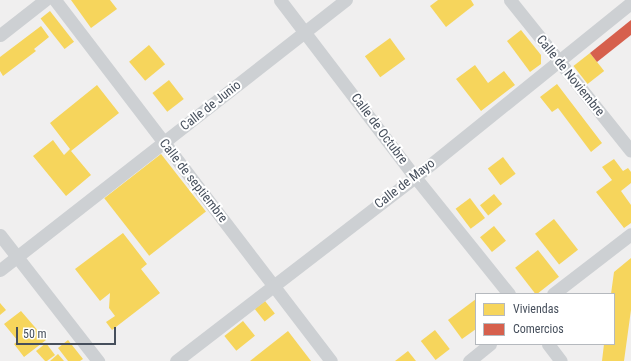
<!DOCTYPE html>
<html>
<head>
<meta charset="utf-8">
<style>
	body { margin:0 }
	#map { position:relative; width:631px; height:361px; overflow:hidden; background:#f0efef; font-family:"Roboto Condensed",sans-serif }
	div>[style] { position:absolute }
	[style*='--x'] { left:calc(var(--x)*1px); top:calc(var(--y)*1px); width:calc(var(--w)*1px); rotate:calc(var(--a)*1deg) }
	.homes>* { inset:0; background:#f6d55c; transform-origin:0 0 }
	.shops>* { inset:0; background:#d6604d }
	.street>* { height:13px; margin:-6.5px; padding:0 6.5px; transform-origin:6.5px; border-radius:6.5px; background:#cdd0d3 }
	span { translate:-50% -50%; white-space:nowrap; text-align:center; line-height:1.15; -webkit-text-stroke:4px #fff; paint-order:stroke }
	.street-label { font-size:13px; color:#464f5c }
	.legend { position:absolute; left:475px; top:293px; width:140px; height:52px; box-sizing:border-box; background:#fff; border:1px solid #b5b9be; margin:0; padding:5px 7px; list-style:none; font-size:12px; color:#464f5c }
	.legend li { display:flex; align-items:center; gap:8px; height:20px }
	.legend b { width:20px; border:1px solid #b5b9be }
	.scale { position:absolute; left:16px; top:327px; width:100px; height:18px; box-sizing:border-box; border:2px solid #464f5c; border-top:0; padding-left:5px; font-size:12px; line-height:14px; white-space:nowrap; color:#464f5c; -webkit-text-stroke:3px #fff; paint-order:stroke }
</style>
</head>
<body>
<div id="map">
	<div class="homes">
		<i style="clip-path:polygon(71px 0,110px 0,117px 9px,91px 28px)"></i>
		<i style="clip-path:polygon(438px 0,471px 0,474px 5px,446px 27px,430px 6px)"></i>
		<i style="left:50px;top:11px;width:39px;height:12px;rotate:52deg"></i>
		<i style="clip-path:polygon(41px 26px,49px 37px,34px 49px,36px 51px,3px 76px,0 71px,0 57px)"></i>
		<i style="clip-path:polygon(521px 30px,541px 55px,541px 64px,530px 72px,507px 41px)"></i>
		<i style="left:390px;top:38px;width:26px;height:31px;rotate:54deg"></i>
		<i style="left:149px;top:45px;width:25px;height:26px;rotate:50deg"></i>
		<i style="left:590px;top:53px;width:23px;height:21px;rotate:52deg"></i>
		<i style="clip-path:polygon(475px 65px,488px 83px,504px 71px,515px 85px,481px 111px,456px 79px)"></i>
		<i style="left:169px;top:80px;width:24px;height:21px;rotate:52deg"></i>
		<i style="clip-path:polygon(557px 84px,602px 143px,591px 152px,558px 108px,552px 112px,540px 97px)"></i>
		<i style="clip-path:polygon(97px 85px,119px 113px,71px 151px,91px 175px,66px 196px,33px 156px,53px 140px,64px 155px,70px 149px,50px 123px)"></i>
		<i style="left:161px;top:154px;width:73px;height:72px;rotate:52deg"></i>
		<i style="left:503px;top:157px;width:21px;height:19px;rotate:53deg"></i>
		<i style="clip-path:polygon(614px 159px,623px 171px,628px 168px,631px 172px,631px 183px,621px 191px,631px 205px,631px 223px,624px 228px,596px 192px,612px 180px,602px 167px)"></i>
		<i style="left:494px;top:194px;width:13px;height:18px;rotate:51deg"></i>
		<i style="left:470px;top:198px;width:25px;height:18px;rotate:53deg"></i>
		<i style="left:554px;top:219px;width:39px;height:24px;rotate:52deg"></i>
		<i style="left:494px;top:226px;width:19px;height:18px;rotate:51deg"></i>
		<i style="clip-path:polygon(123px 233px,147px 264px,141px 269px,160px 293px,112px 330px,106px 322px,115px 316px,109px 308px,110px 293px,100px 301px,75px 269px)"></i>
		<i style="left:538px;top:250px;width:34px;height:29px;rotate:52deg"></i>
		<i style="clip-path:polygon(631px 258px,631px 310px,624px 361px,602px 361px,604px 344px,614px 344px,614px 294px,611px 294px,614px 272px)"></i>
		<i style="clip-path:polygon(476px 299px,476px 329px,462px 339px,448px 320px)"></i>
		<i style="left:265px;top:301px;width:16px;height:13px;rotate:52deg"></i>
		<i style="clip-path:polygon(0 303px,6px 310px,0 315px)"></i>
		<i style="clip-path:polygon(21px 311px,46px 340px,24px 357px,14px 344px,18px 341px,4px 324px)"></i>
		<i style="left:243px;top:321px;width:19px;height:24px;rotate:51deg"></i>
		<i style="left:435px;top:330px;width:24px;height:18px;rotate:52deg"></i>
		<i style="clip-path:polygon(288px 331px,311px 361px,250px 361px)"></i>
		<i style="clip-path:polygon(68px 340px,83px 359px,80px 361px,68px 361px,58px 348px)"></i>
		<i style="clip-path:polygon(46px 343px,55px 355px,47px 361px,45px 361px,36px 351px)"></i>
		<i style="clip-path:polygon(408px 351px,416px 361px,395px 361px)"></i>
		<i style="clip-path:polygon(58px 354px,64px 361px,50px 361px)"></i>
	</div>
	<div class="shops">
		<i style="clip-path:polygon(631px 20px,631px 35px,597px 62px,590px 53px)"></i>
	</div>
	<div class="street">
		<i style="--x:55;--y:0;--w:454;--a:52.6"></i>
		<i style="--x:280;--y:0;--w:223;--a:52.7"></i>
		<i style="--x:415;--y:177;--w:150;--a:51.2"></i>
		<i style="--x:510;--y:0;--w:193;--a:51.3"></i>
		<i style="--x:0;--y:35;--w:57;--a:-37.9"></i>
		<i style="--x:0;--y:235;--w:160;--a:52.1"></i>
		<i style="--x:0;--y:270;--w:439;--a:-38"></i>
		<i style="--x:553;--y:294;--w:98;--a:-37.6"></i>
		<i style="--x:548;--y:344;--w:21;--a:53"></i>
		<i style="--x:176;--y:361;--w:302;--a:-37.6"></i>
		<i style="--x:415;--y:177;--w:277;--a:-38.9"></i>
		<i style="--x:469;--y:361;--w:27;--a:-39"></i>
	</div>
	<div class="street-label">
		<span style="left:570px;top:76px;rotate:51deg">Calle de Noviembre</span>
		<span style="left:211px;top:106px;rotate:-38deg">Calle de Junio</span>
		<span style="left:379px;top:129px;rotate:53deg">Calle de Octubre</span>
		<span style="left:193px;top:181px;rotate:52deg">Calle de septiembre</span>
		<span style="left:405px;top:184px;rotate:-38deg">Calle de Mayo</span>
	</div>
	<ul class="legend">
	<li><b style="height:11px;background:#f6d55c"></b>Viviendas</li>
	<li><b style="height:11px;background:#d6604d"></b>Comercios</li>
	</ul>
	<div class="scale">50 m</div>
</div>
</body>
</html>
